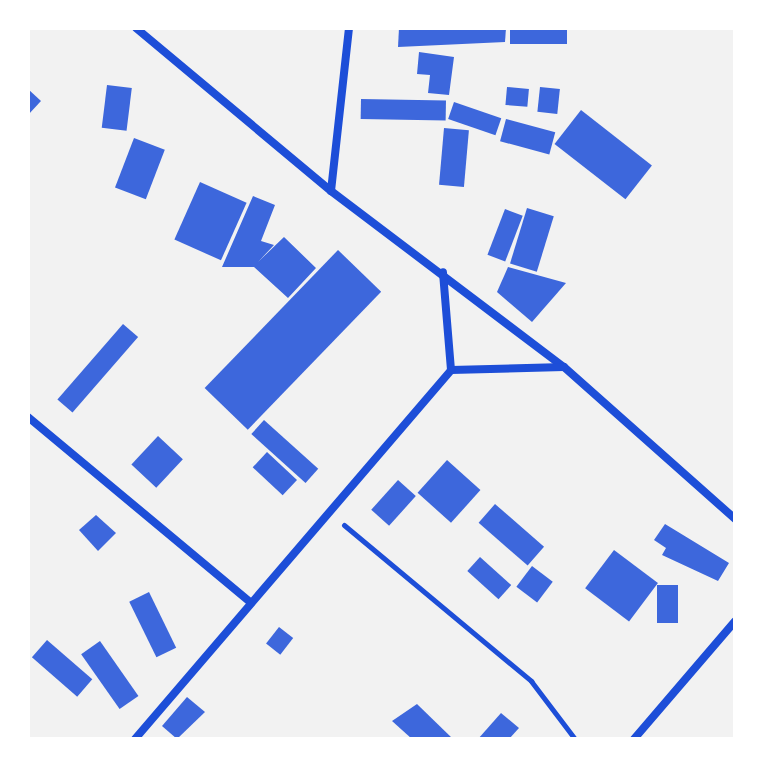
<!DOCTYPE html>
<html>
<head>
<meta charset="utf-8">
<style>
	body { margin:0 }
	#map { position:relative; width:763px; height:767px; overflow:hidden; background:#f2f2f2; font-family:Overpass,sans-serif }
	div>[style] { position:absolute }
	[style*='--x'] { left:calc(var(--x)*1px); top:calc(var(--y)*1px); width:calc(var(--w)*1px); rotate:calc(var(--a)*1deg) }
	.building>* { inset:0; background:#3d67dc; transform-origin:0 0 }
	.path>* { height:5px; margin:-2.5px; padding:0 2.5px; transform-origin:2.5px; border-radius:2.5px; background:#1d4ed8 }
	.minor>* { height:8px; margin:-4px; padding:0 4px; transform-origin:4px; border-radius:4px; background:#1d4ed8 }
	span { translate:-50% -50%; white-space:nowrap; text-align:center; line-height:1.15; -webkit-text-stroke:8px #fff; paint-order:stroke }
	.frame { position:absolute; inset:0; border:30px solid #fff; pointer-events:none }
</style>
</head>
<body>
<div id="map">
	<div class="building">
		<i style="clip-path:polygon(399px 28px,506px 28px,505px 42px,398px 47px)"></i>
		<i style="left:510px;top:28px;width:57px;height:16px"></i>
		<i style="clip-path:polygon(419px 52px,454px 57px,449px 95px,428px 93px,430px 75px,417px 74px)"></i>
		<i style="left:107px;top:85px;width:25px;height:43px;rotate:7deg"></i>
		<i style="left:507px;top:87px;width:22px;height:18px;rotate:5deg"></i>
		<i style="left:540px;top:87px;width:20px;height:25px;rotate:6deg"></i>
		<i style="clip-path:polygon(28px 89px,41px 101px,28px 115px)"></i>
		<i style="left:361px;top:99px;width:85px;height:20px;rotate:1deg"></i>
		<i style="left:454px;top:102px;width:50px;height:18px;rotate:19deg"></i>
		<i style="left:581px;top:110px;width:90px;height:43px;rotate:38deg"></i>
		<i style="left:506px;top:119px;width:51px;height:23px;rotate:15deg"></i>
		<i style="left:444px;top:128px;width:25px;height:57px;rotate:5deg"></i>
		<i style="left:134px;top:138px;width:33px;height:53px;rotate:21deg"></i>
		<i style="left:200px;top:182px;width:51px;height:63px;rotate:24deg"></i>
		<i style="clip-path:polygon(253px 196px,275px 205px,261px 241px,274px 245px,258px 262px,284px 237px,316px 268px,288px 298px,254px 267px,222px 267px)"></i>
		<i style="left:527px;top:208px;width:28px;height:58px;rotate:17deg"></i>
		<i style="left:505px;top:209px;width:19px;height:49px;rotate:21deg"></i>
		<i style="left:338px;top:250px;width:60px;height:192px;rotate:44deg"></i>
		<i style="clip-path:polygon(508px 267px,566px 283px,532px 322px,497px 292px)"></i>
		<i style="left:123px;top:324px;width:20px;height:100px;rotate:41deg"></i>
		<i style="left:264px;top:420px;width:73px;height:19px;rotate:42deg"></i>
		<i style="left:158px;top:436px;width:34px;height:39px;rotate:43deg"></i>
		<i style="left:267px;top:452px;width:41px;height:21px;rotate:43deg"></i>
		<i style="left:447px;top:460px;width:45px;height:44px;rotate:42deg"></i>
		<i style="left:398px;top:480px;width:24px;height:40px;rotate:42deg"></i>
		<i style="left:495px;top:504px;width:65px;height:25px;rotate:41deg"></i>
		<i style="clip-path:polygon(96px 515px,116px 533px,98px 551px,79px 530px)"></i>
		<i style="clip-path:polygon(665px 524px,729px 563px,718px 581px,662px 555px,666px 548px,654px 540px)"></i>
		<i style="left:614px;top:550px;width:55px;height:48px;rotate:37deg"></i>
		<i style="left:480px;top:557px;width:42px;height:19px;rotate:42deg"></i>
		<i style="left:532px;top:566px;width:26px;height:26px;rotate:37deg"></i>
		<i style="left:657px;top:585px;width:21px;height:38px"></i>
		<i style="left:149px;top:592px;width:62px;height:22px;rotate:64deg"></i>
		<i style="left:279px;top:627px;width:18px;height:21px;rotate:38deg"></i>
		<i style="left:47px;top:640px;width:60px;height:23px;rotate:41deg"></i>
		<i style="left:100px;top:641px;width:67px;height:23px;rotate:55deg"></i>
		<i style="clip-path:polygon(187px 697px,205px 712px,177px 739px,162px 726px)"></i>
		<i style="clip-path:polygon(417px 704px,453px 739px,412px 739px,392px 721px)"></i>
		<i style="clip-path:polygon(501px 713px,519px 728px,509px 739px,478px 739px)"></i>
	</div>
	<div class="path">
		<i style="--x:344;--y:525;--w:244;--a:39.8"></i>
		<i style="--x:531;--y:681;--w:73;--a:52.8"></i>
	</div>
	<div class="minor">
		<i style="--x:136;--y:28;--w:254;--a:39.9"></i>
		<i style="--x:331;--y:191;--w:292;--a:37.1"></i>
		<i style="--x:564;--y:367;--w:229;--a:41.6"></i>
		<i style="--x:331;--y:191;--w:164;--a:-83.7"></i>
		<i style="--x:451;--y:370;--w:113;--a:-1.5"></i>
		<i style="--x:28;--y:417;--w:289;--a:39.8"></i>
		<i style="--x:135;--y:739;--w:486;--a:-49.4"></i>
		<i style="--x:451;--y:370;--w:98;--a:-94.7"></i>
		<i style="--x:634;--y:739;--w:155;--a:-49.4"></i>
	</div>
	<div class="frame"></div>
</div>
</body>
</html>
